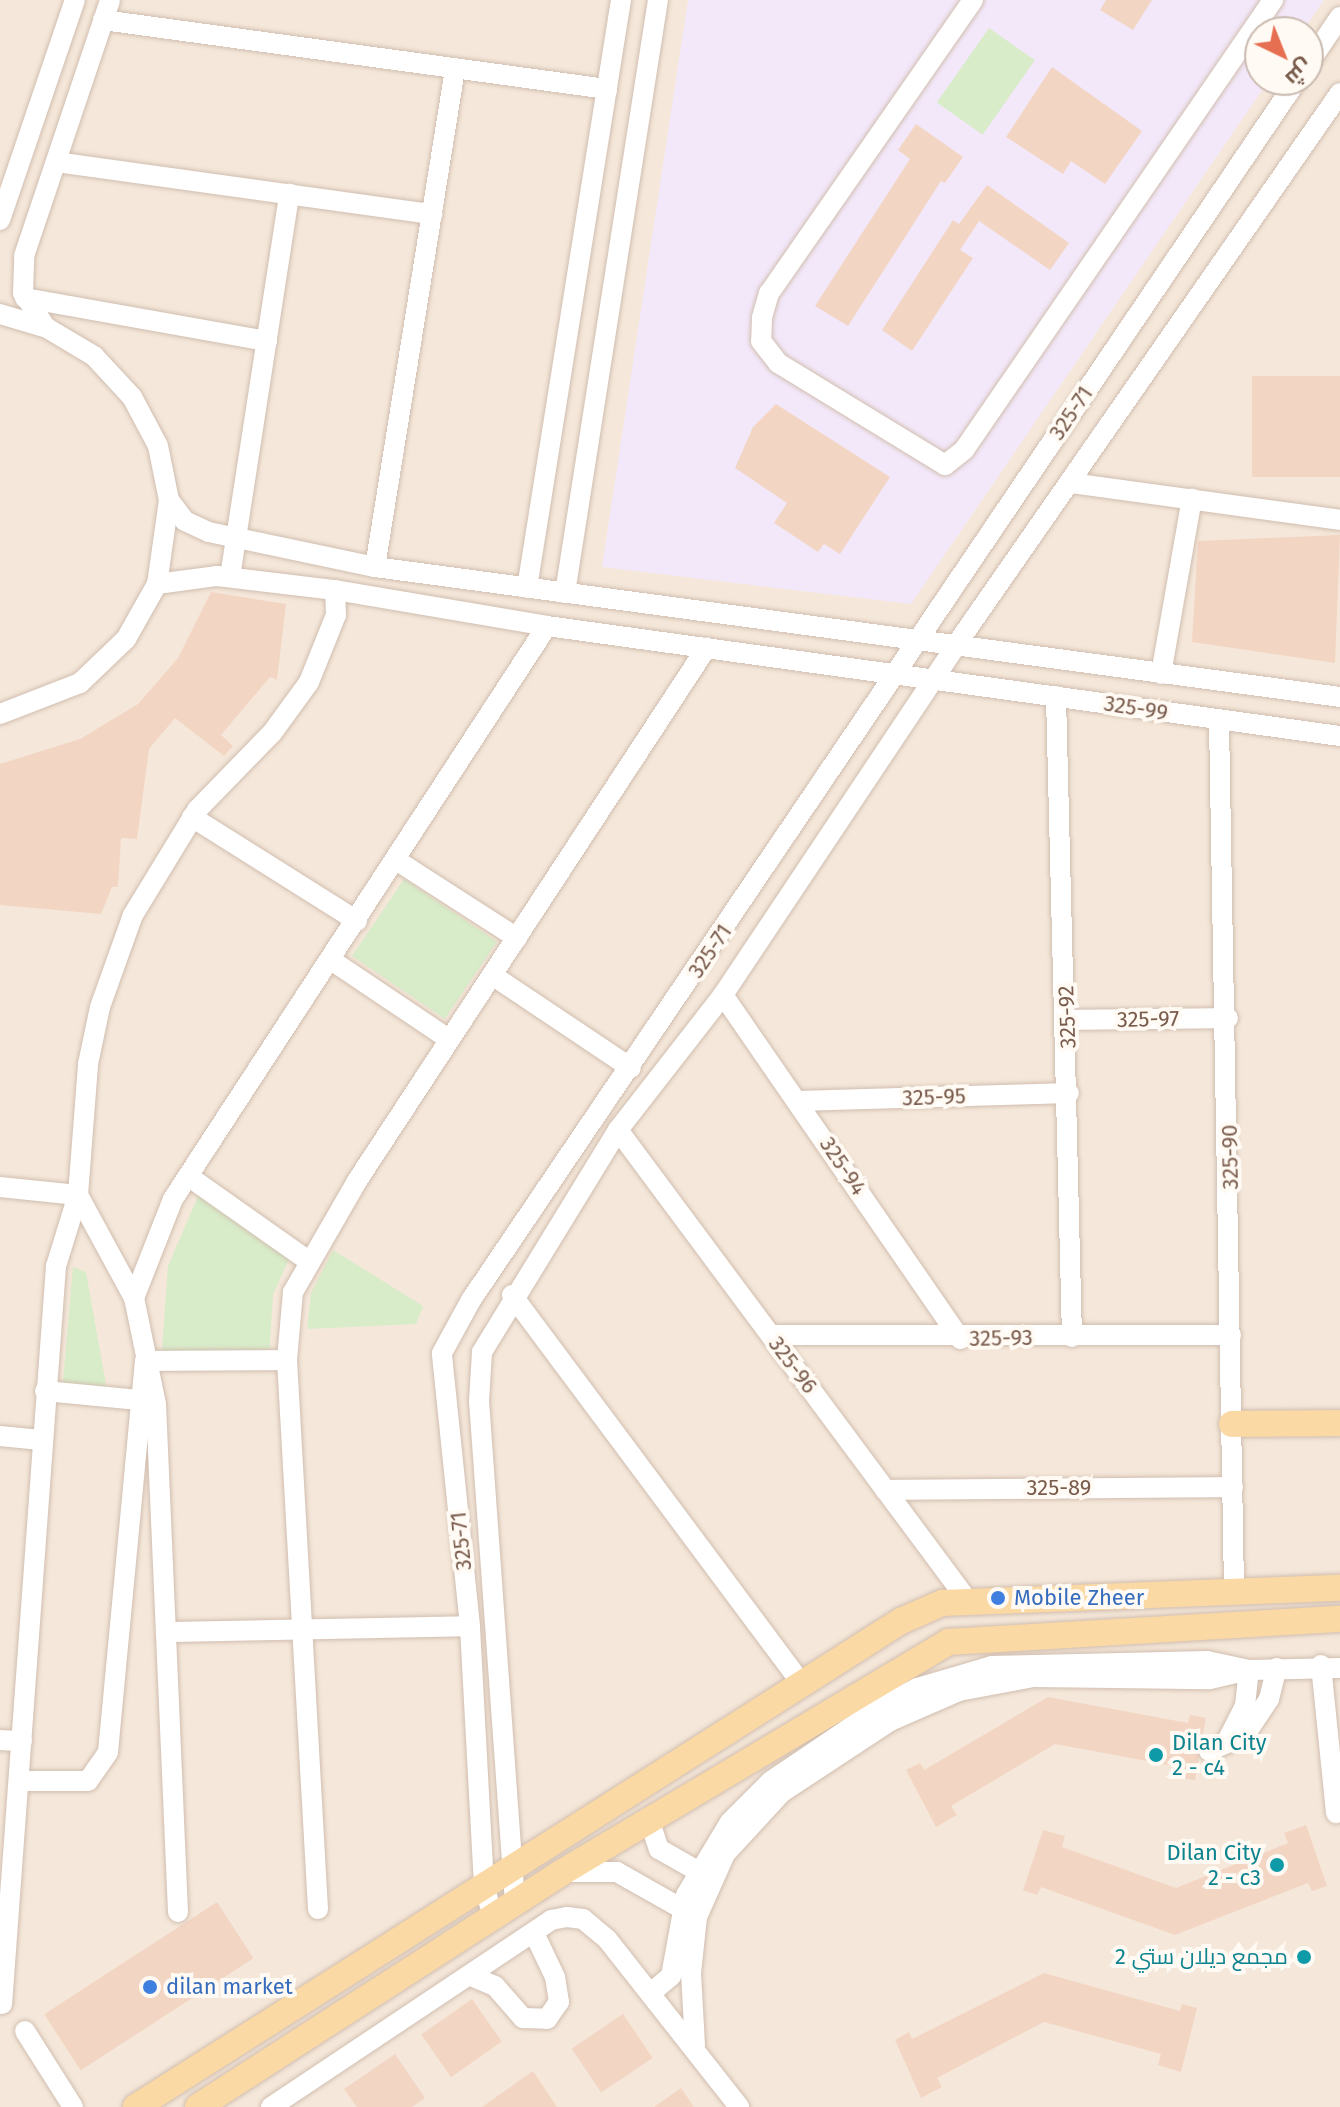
<!DOCTYPE html>
<html>
<head>
<meta charset="utf-8">
<style>
	body { margin:0 }
	#map { position:relative; width:1340px; height:2107px; overflow:hidden; background:#fdf6ec; font-family:"Fira Sans",Cairo,sans-serif }
	div>[style] { position:absolute }
	[style*='--x'] { left:calc(var(--x)*1px); top:calc(var(--y)*1px); width:calc(var(--w)*1px); rotate:calc(var(--a)*1deg) }
	.residential>* { inset:0; background:#f5e8da }
	.education>* { inset:0; background:#f3e8fa }
	.green>* { inset:0; background:#d8ecc9; transform-origin:0 0 }
	.building>* { inset:0; background:#f3d5c3; transform-origin:0 0 }
	.roads { filter:drop-shadow(0 0 2px #d1beb0) drop-shadow(0 0 2px #d1beb0) }
	.minor>* { height:20px; margin:-10px; padding:0 10px; transform-origin:10px; border-radius:10px; background:#fff }
	.major>* { height:26px; margin:-13px; padding:0 13px; transform-origin:13px; border-radius:13px; background:#fbd9a5 }
	.dots>* { width:22px; height:22px; translate:-50% -50%; box-sizing:border-box; border:4px solid #fffaf3; border-radius:50% }
	span { translate:-50% -50%; white-space:nowrap; text-align:center; line-height:1.15; -webkit-text-stroke:8px #fffaf3; paint-order:stroke }
	.street-label { font-size:22px; color:#7a5c4d }
	.shop-label { font-size:22px; color:#366cbe }
	.left { translate:0 -50%; text-align:left }
	.culture-label { font-size:22px; color:#0d838f }
	.right { translate:-100% -50%; text-align:right }
	.north { position:absolute; left:1244px; top:16px; width:80px; height:80px; box-sizing:border-box; background:#fffaf3; border:2px solid #cabbb1; border-radius:50%; rotate:137deg; font-size:22px; font-weight:700; line-height:32px; text-align:center; color:#7a5c4d }
	.north::after { content:''; display:block; margin:auto; width:28px; height:36px; background:#e76f51; clip-path:polygon(50% 0,100% 100%,50% 72%,0 100%) }
</style>
</head>
<body>
<div id="map">
	<div class="residential">
		<i style="clip-path:polygon(evenodd,0 0,1340px 0,1340px 2107px,0 2107px,0 0,1260px 32px,1308px 32px,1308px 80px,1260px 80px,1260px 32px)"></i>
	</div>
	<div class="education">
		<i style="clip-path:polygon(688px 0,1324px 0,1302px 32px,1260px 32px,1260px 80px,1269px 80px,911px 604px,602px 567px)"></i>
	</div>
	<div class="green">
		<i style="left:989px;top:28px;width:56px;height:91px;rotate:35deg"></i>
		<i style="left:404px;top:879px;width:112px;height:93px;rotate:34deg"></i>
		<i style="clip-path:polygon(199px 1194px,289px 1259px,273px 1295px,269px 1359px,161px 1362px,168px 1266px)"></i>
		<i style="clip-path:polygon(333px 1250px,423px 1306px,416px 1324px,307px 1329px,311px 1293px)"></i>
		<i style="clip-path:polygon(73px 1267px,86px 1272px,108px 1396px,62px 1394px)"></i>
	</div>
	<div class="building">
		<i style="clip-path:polygon(1106px 0,1152px 0,1133px 30px,1100px 10px)"></i>
		<i style="clip-path:polygon(1052px 67px,1142px 131px,1105px 184px,1071px 161px,1063px 174px,1006px 137px)"></i>
		<i style="clip-path:polygon(916px 124px,963px 157px,945px 183px,941px 181px,848px 326px,815px 306px,910px 159px,898px 150px)"></i>
		<i style="clip-path:polygon(987px 185px,1069px 243px,1050px 270px,979px 221px,960px 250px,973px 258px,912px 351px,882px 330px,953px 220px,959px 224px)"></i>
		<i style="left:1340px;top:376px;width:101px;height:88px;rotate:90deg"></i>
		<i style="clip-path:polygon(776px 404px,890px 477px,840px 554px,824px 544px,818px 552px,774px 523px,787px 503px,735px 468px,753px 427px)"></i>
		<i style="clip-path:polygon(1340px 535px,1335px 663px,1192px 642px,1198px 541px)"></i>
		<i style="clip-path:polygon(211px 592px,286px 604px,277px 680px,270px 677px,221px 735px,233px 746px,224px 756px,175px 718px,149px 749px,137px 839px,121px 838px,118px 887px,112px 887px,101px 914px,0 905px,0 764px,80px 739px,138px 704px,178px 658px)"></i>
		<i style="clip-path:polygon(1048px 1697px,1188px 1723px,1190px 1715px,1206px 1718px,1195px 1780px,1173px 1777px,1174px 1766px,1055px 1744px,951px 1806px,957px 1815px,936px 1827px,906px 1770px,920px 1763px,924px 1770px)"></i>
		<i style="clip-path:polygon(1306px 1825px,1327px 1886px,1312px 1891px,1308px 1883px,1175px 1935px,1041px 1887px,1037px 1895px,1023px 1890px,1043px 1830px,1065px 1836px,1062px 1847px,1176px 1888px,1288px 1843px,1284px 1833px)"></i>
		<i style="left:217px;top:1902px;width:67px;height:206px;rotate:57deg"></i>
		<i style="clip-path:polygon(1044px 1973px,1180px 2011px,1182px 2004px,1197px 2008px,1181px 2072px,1158px 2065px,1161px 2054px,1044px 2022px,937px 2078px,942px 2087px,921px 2098px,895px 2040px,909px 2032px,912px 2039px)"></i>
		<i style="left:472px;top:1999px;width:52px;height:62px;rotate:55deg"></i>
		<i style="left:623px;top:2014px;width:53px;height:62px;rotate:56deg"></i>
		<i style="clip-path:polygon(395px 2054px,425px 2098px,412px 2107px,357px 2107px,344px 2089px)"></i>
		<i style="clip-path:polygon(533px 2071px,557px 2107px,482px 2107px)"></i>
		<i style="clip-path:polygon(681px 2088px,694px 2107px,654px 2107px)"></i>
	</div>
	<div class="roads">
		<div class="minor">
			<i style="--x:973;--y:0;--w:357;--a:124.8"></i>
			<i style="--x:769;--y:293;--w:26;--a:106"></i>
			<i style="--x:762;--y:318;--w:23;--a:92"></i>
			<i style="--x:761;--y:341;--w:28;--a:52"></i>
			<i style="--x:778;--y:363;--w:196;--a:31.4"></i>
			<i style="--x:945;--y:465;--w:24;--a:-38"></i>
			<i style="--x:964;--y:450;--w:546;--a:-55.52"></i>
			<i style="--x:103;--y:20;--w:509;--a:7.8"></i>
			<i style="--x:1308;--y:64;--w:57;--a:-55.8"></i>
			<i style="--x:56;--y:162;--w:380;--a:7.9"></i>
			<i style="--x:0;--y:220;--w:232;--a:-71.2"></i>
			<i style="--x:25;--y:298;--w:246;--a:10.1"></i>
			<i style="--x:0;--y:314;--w:49;--a:16.6"></i>
			<i style="--x:47;--y:328;--w:55;--a:30.8"></i>
			<i style="--x:94;--y:356;--w:56;--a:47.2"></i>
			<i style="--x:132;--y:397;--w:55;--a:62"></i>
			<i style="--x:158;--y:446;--w:55;--a:78.5"></i>
			<i style="--x:169;--y:500;--w:85;--a:98.1"></i>
			<i style="--x:157;--y:584;--w:63;--a:119.4"></i>
			<i style="--x:126;--y:639;--w:64;--a:136.3"></i>
			<i style="--x:80;--y:683;--w:86;--a:158.8"></i>
			<i style="--x:44;--y:325;--w:38;--a:-123"></i>
			<i style="--x:23;--y:293;--w:37;--a:-88"></i>
			<i style="--x:24;--y:256;--w:270;--a:-71.4"></i>
			<i style="--x:1071;--y:483;--w:272;--a:7.8"></i>
			<i style="--x:169;--y:500;--w:26;--a:53"></i>
			<i style="--x:185;--y:521;--w:26;--a:25"></i>
			<i style="--x:209;--y:532;--w:170;--a:11.9"></i>
			<i style="--x:375;--y:567;--w:974;--a:7.67"></i>
			<i style="--x:375;--y:567;--w:504;--a:-80.87"></i>
			<i style="--x:230;--y:577;--w:388;--a:-81.2"></i>
			<i style="--x:157;--y:584;--w:61;--a:-7.6"></i>
			<i style="--x:217;--y:576;--w:119;--a:6.8"></i>
			<i style="--x:335;--y:590;--w:215;--a:9.6"></i>
			<i style="--x:547;--y:626;--w:801;--a:7.9"></i>
			<i style="--x:527;--y:588;--w:595;--a:-80.92"></i>
			<i style="--x:565;--y:593;--w:600;--a:-81.09"></i>
			<i style="--x:1161;--y:674;--w:178;--a:-80"></i>
			<i style="--x:1056;--y:696;--w:641;--a:88.57"></i>
			<i style="--x:1219;--y:721;--w:872;--a:89.01"></i>
			<i style="--x:192;--y:817;--w:195;--a:32.2"></i>
			<i style="--x:396;--y:860;--w:144;--a:32.8"></i>
			<i style="--x:331;--y:960;--w:143;--a:33.9"></i>
			<i style="--x:492;--y:975;--w:167;--a:33.8"></i>
			<i style="--x:723;--y:995;--w:418;--a:55.4"></i>
			<i style="--x:1068;--y:1020;--w:160;--a:-0.7"></i>
			<i style="--x:799;--y:1101;--w:270;--a:-1.7"></i>
			<i style="--x:618;--y:1130;--w:587;--a:53.38"></i>
			<i style="--x:188;--y:1176;--w:146;--a:35.2"></i>
			<i style="--x:0;--y:1187;--w:78;--a:5.9"></i>
			<i style="--x:78;--y:1195;--w:74;--a:107.2"></i>
			<i style="--x:56;--y:1266;--w:740;--a:94.18"></i>
			<i style="--x:512;--y:1295;--w:485;--a:53.3"></i>
			<i style="--x:134;--y:1298;--w:106;--a:-68.5"></i>
			<i style="--x:173;--y:1199;--w:684;--a:-56.87"></i>
			<i style="--x:771;--y:1335;--w:460;--a:0"></i>
			<i style="--x:45;--y:1391;--w:94;--a:5.5"></i>
			<i style="--x:0;--y:1436;--w:41;--a:5.6"></i>
			<i style="--x:885;--y:1490;--w:348;--a:-0.5"></i>
			<i style="--x:169;--y:1632;--w:301;--a:-1.1"></i>
			<i style="--x:1321;--y:1665;--w:149;--a:84.2"></i>
			<i style="--x:0;--y:1740;--w:22;--a:3"></i>
			<i style="--x:1227;--y:1741;--w:39;--a:-63"></i>
			<i style="--x:1245;--y:1706;--w:36;--a:-84"></i>
			<i style="--x:1209;--y:1751;--w:39;--a:-24"></i>
			<i style="--x:1245;--y:1735;--w:43;--a:-56.3"></i>
			<i style="--x:1269;--y:1699;--w:32;--a:-76"></i>
			<i style="--x:20;--y:1781;--w:68;--a:0"></i>
			<i style="--x:88;--y:1781;--w:35;--a:-55"></i>
			<i style="--x:108;--y:1752;--w:393;--a:-84.6"></i>
			<i style="--x:145;--y:1361;--w:142;--a:-0.4"></i>
			<i style="--x:649;--y:1819;--w:32;--a:72"></i>
			<i style="--x:659;--y:1849;--w:56;--a:29.7"></i>
			<i style="--x:565;--y:1872;--w:52;--a:0"></i>
			<i style="--x:617;--y:1872;--w:87;--a:29.5"></i>
			<i style="--x:515;--y:1903;--w:503;--a:-94.1"></i>
			<i style="--x:479;--y:1401;--w:49;--a:-86.5"></i>
			<i style="--x:482;--y:1352;--w:260;--a:-58.5"></i>
			<i style="--x:618;--y:1130;--w:171;--a:-52.1"></i>
			<i style="--x:723;--y:995;--w:417;--a:-56.3"></i>
			<i style="--x:954;--y:648;--w:676;--a:-55.18"></i>
			<i style="--x:318;--y:1909;--w:550;--a:-93.23"></i>
			<i style="--x:287;--y:1360;--w:68;--a:-85"></i>
			<i style="--x:293;--y:1292;--w:128;--a:-60"></i>
			<i style="--x:357;--y:1181;--w:638;--a:-56.76"></i>
			<i style="--x:178;--y:1912;--w:508;--a:-92.48"></i>
			<i style="--x:156;--y:1404;--w:108;--a:-101.7"></i>
			<i style="--x:134;--y:1298;--w:117;--a:-118.5"></i>
			<i style="--x:78;--y:1195;--w:131;--a:-85.6"></i>
			<i style="--x:88;--y:1064;--w:58;--a:-78.1"></i>
			<i style="--x:100;--y:1007;--w:98;--a:-70.3"></i>
			<i style="--x:133;--y:915;--w:123;--a:-58.6"></i>
			<i style="--x:197;--y:810;--w:107;--a:-45.8"></i>
			<i style="--x:272;--y:733;--w:63;--a:-54"></i>
			<i style="--x:309;--y:682;--w:72;--a:-68.1"></i>
			<i style="--x:336;--y:615;--w:25;--a:-92"></i>
			<i style="--x:493;--y:1917;--w:32;--a:-106"></i>
			<i style="--x:484;--y:1886;--w:260;--a:-93.1"></i>
			<i style="--x:470;--y:1626;--w:274;--a:-95.9"></i>
			<i style="--x:442;--y:1353;--w:60;--a:-61.3"></i>
			<i style="--x:471;--y:1300;--w:1473;--a:-55.9"></i>
			<i style="--x:469;--y:1975;--w:28;--a:23"></i>
			<i style="--x:495;--y:1986;--w:43;--a:48.8"></i>
			<i style="--x:523;--y:2018;--w:24;--a:2"></i>
			<i style="--x:547;--y:2019;--w:21;--a:-55"></i>
			<i style="--x:559;--y:2002;--w:25;--a:-99"></i>
			<i style="--x:555;--y:1977;--w:49;--a:-115.5"></i>
			<i style="--x:652;--y:1992;--w:25;--a:-40"></i>
			<i style="--x:671;--y:1976;--w:82;--a:-79.5"></i>
			<i style="--x:686;--y:1895;--w:85;--a:-58.9"></i>
			<i style="--x:730;--y:1822;--w:58;--a:-45"></i>
			<i style="--x:771;--y:1781;--w:134;--a:-34"></i>
			<i style="--x:882;--y:1706;--w:39;--a:-27"></i>
			<i style="--x:917;--y:1688;--w:78;--a:-16.3"></i>
			<i style="--x:992;--y:1666;--w:215;--a:-1.3"></i>
			<i style="--x:1207;--y:1661;--w:43;--a:12.1"></i>
			<i style="--x:25;--y:2031;--w:90;--a:57.7"></i>
			<i style="--x:695;--y:2045;--w:72;--a:-93.2"></i>
			<i style="--x:691;--y:1973;--w:56;--a:-83.9"></i>
			<i style="--x:697;--y:1917;--w:69;--a:-66"></i>
			<i style="--x:725;--y:1854;--w:83;--a:-47.4"></i>
			<i style="--x:781;--y:1793;--w:131;--a:-33.4"></i>
			<i style="--x:890;--y:1721;--w:75;--a:-23.5"></i>
			<i style="--x:959;--y:1691;--w:76;--a:-10.6"></i>
			<i style="--x:1034;--y:1677;--w:176;--a:0.7"></i>
			<i style="--x:1210;--y:1679;--w:40;--a:-13"></i>
			<i style="--x:1249;--y:1670;--w:91;--a:-1.3"></i>
			<i style="--x:271;--y:2107;--w:337;--a:-33.7"></i>
			<i style="--x:551;--y:1920;--w:16;--a:-11"></i>
			<i style="--x:567;--y:1917;--w:16;--a:7"></i>
			<i style="--x:583;--y:1919;--w:31;--a:40"></i>
			<i style="--x:607;--y:1939;--w:214;--a:51.8"></i>
		</div>
		<div class="major">
			<i style="--x:1232;--y:1424;--w:108;--a:-0.5"></i>
			<i style="--x:136;--y:2107;--w:906;--a:-32.43"></i>
			<i style="--x:901;--y:1621;--w:45;--a:-23.7"></i>
			<i style="--x:942;--y:1603;--w:398;--a:-2.2"></i>
			<i style="--x:198;--y:2107;--w:432;--a:-32.8"></i>
			<i style="--x:561;--y:1873;--w:451;--a:-30.8"></i>
			<i style="--x:948;--y:1642;--w:393;--a:-3.4"></i>
		</div>
	</div>
	<div class="dots">
		<i style="left:998px;top:1598px;background:#3f7fe0"></i>
		<i style="left:1156px;top:1755px;background:#0f9aa8"></i>
		<i style="left:1277px;top:1865px;background:#0f9aa8"></i>
		<i style="left:1304px;top:1957px;background:#0f9aa8"></i>
		<i style="left:150px;top:1987px;background:#3f7fe0"></i>
	</div>
	<div class="street-label">
		<span style="left:1071px;top:413px;rotate:-56deg">325-71</span>
		<span style="left:1136px;top:708px;rotate:9deg">325-99</span>
		<span style="left:710px;top:951px;rotate:-56deg">325-71</span>
		<span style="left:1067px;top:1017px;rotate:-92deg">325-92</span>
		<span style="left:1148px;top:1019px;rotate:-1deg">325-97</span>
		<span style="left:934px;top:1097px;rotate:-2deg">325-95</span>
		<span style="left:1230px;top:1157px;rotate:-91deg">325-90</span>
		<span style="left:843px;top:1166px;rotate:56deg">325-94</span>
		<span style="left:1001px;top:1338px;rotate:-1deg">325-93</span>
		<span style="left:793px;top:1365px;rotate:53deg">325-96</span>
		<span style="left:1059px;top:1488px">325-89</span>
		<span style="left:461px;top:1541px;rotate:-96deg">325-71</span>
	</div>
	<div class="shop-label">
		<span class="left" style="left:1014px;top:1598px">Mobile Zheer</span>
		<span class="left" style="left:166px;top:1987px">dilan market</span>
	</div>
	<div class="culture-label">
		<span class="left" style="left:1172px;top:1755px">Dilan City<br>2 - c4</span>
		<span class="right" style="left:1261px;top:1865px">Dilan City<br>2 - c3</span>
		<span class="right" style="left:1288px;top:1957px">مجمع ديلان ستي 2</span>
	</div>
	<div class="north">ش</div>
</div>
</body>
</html>
